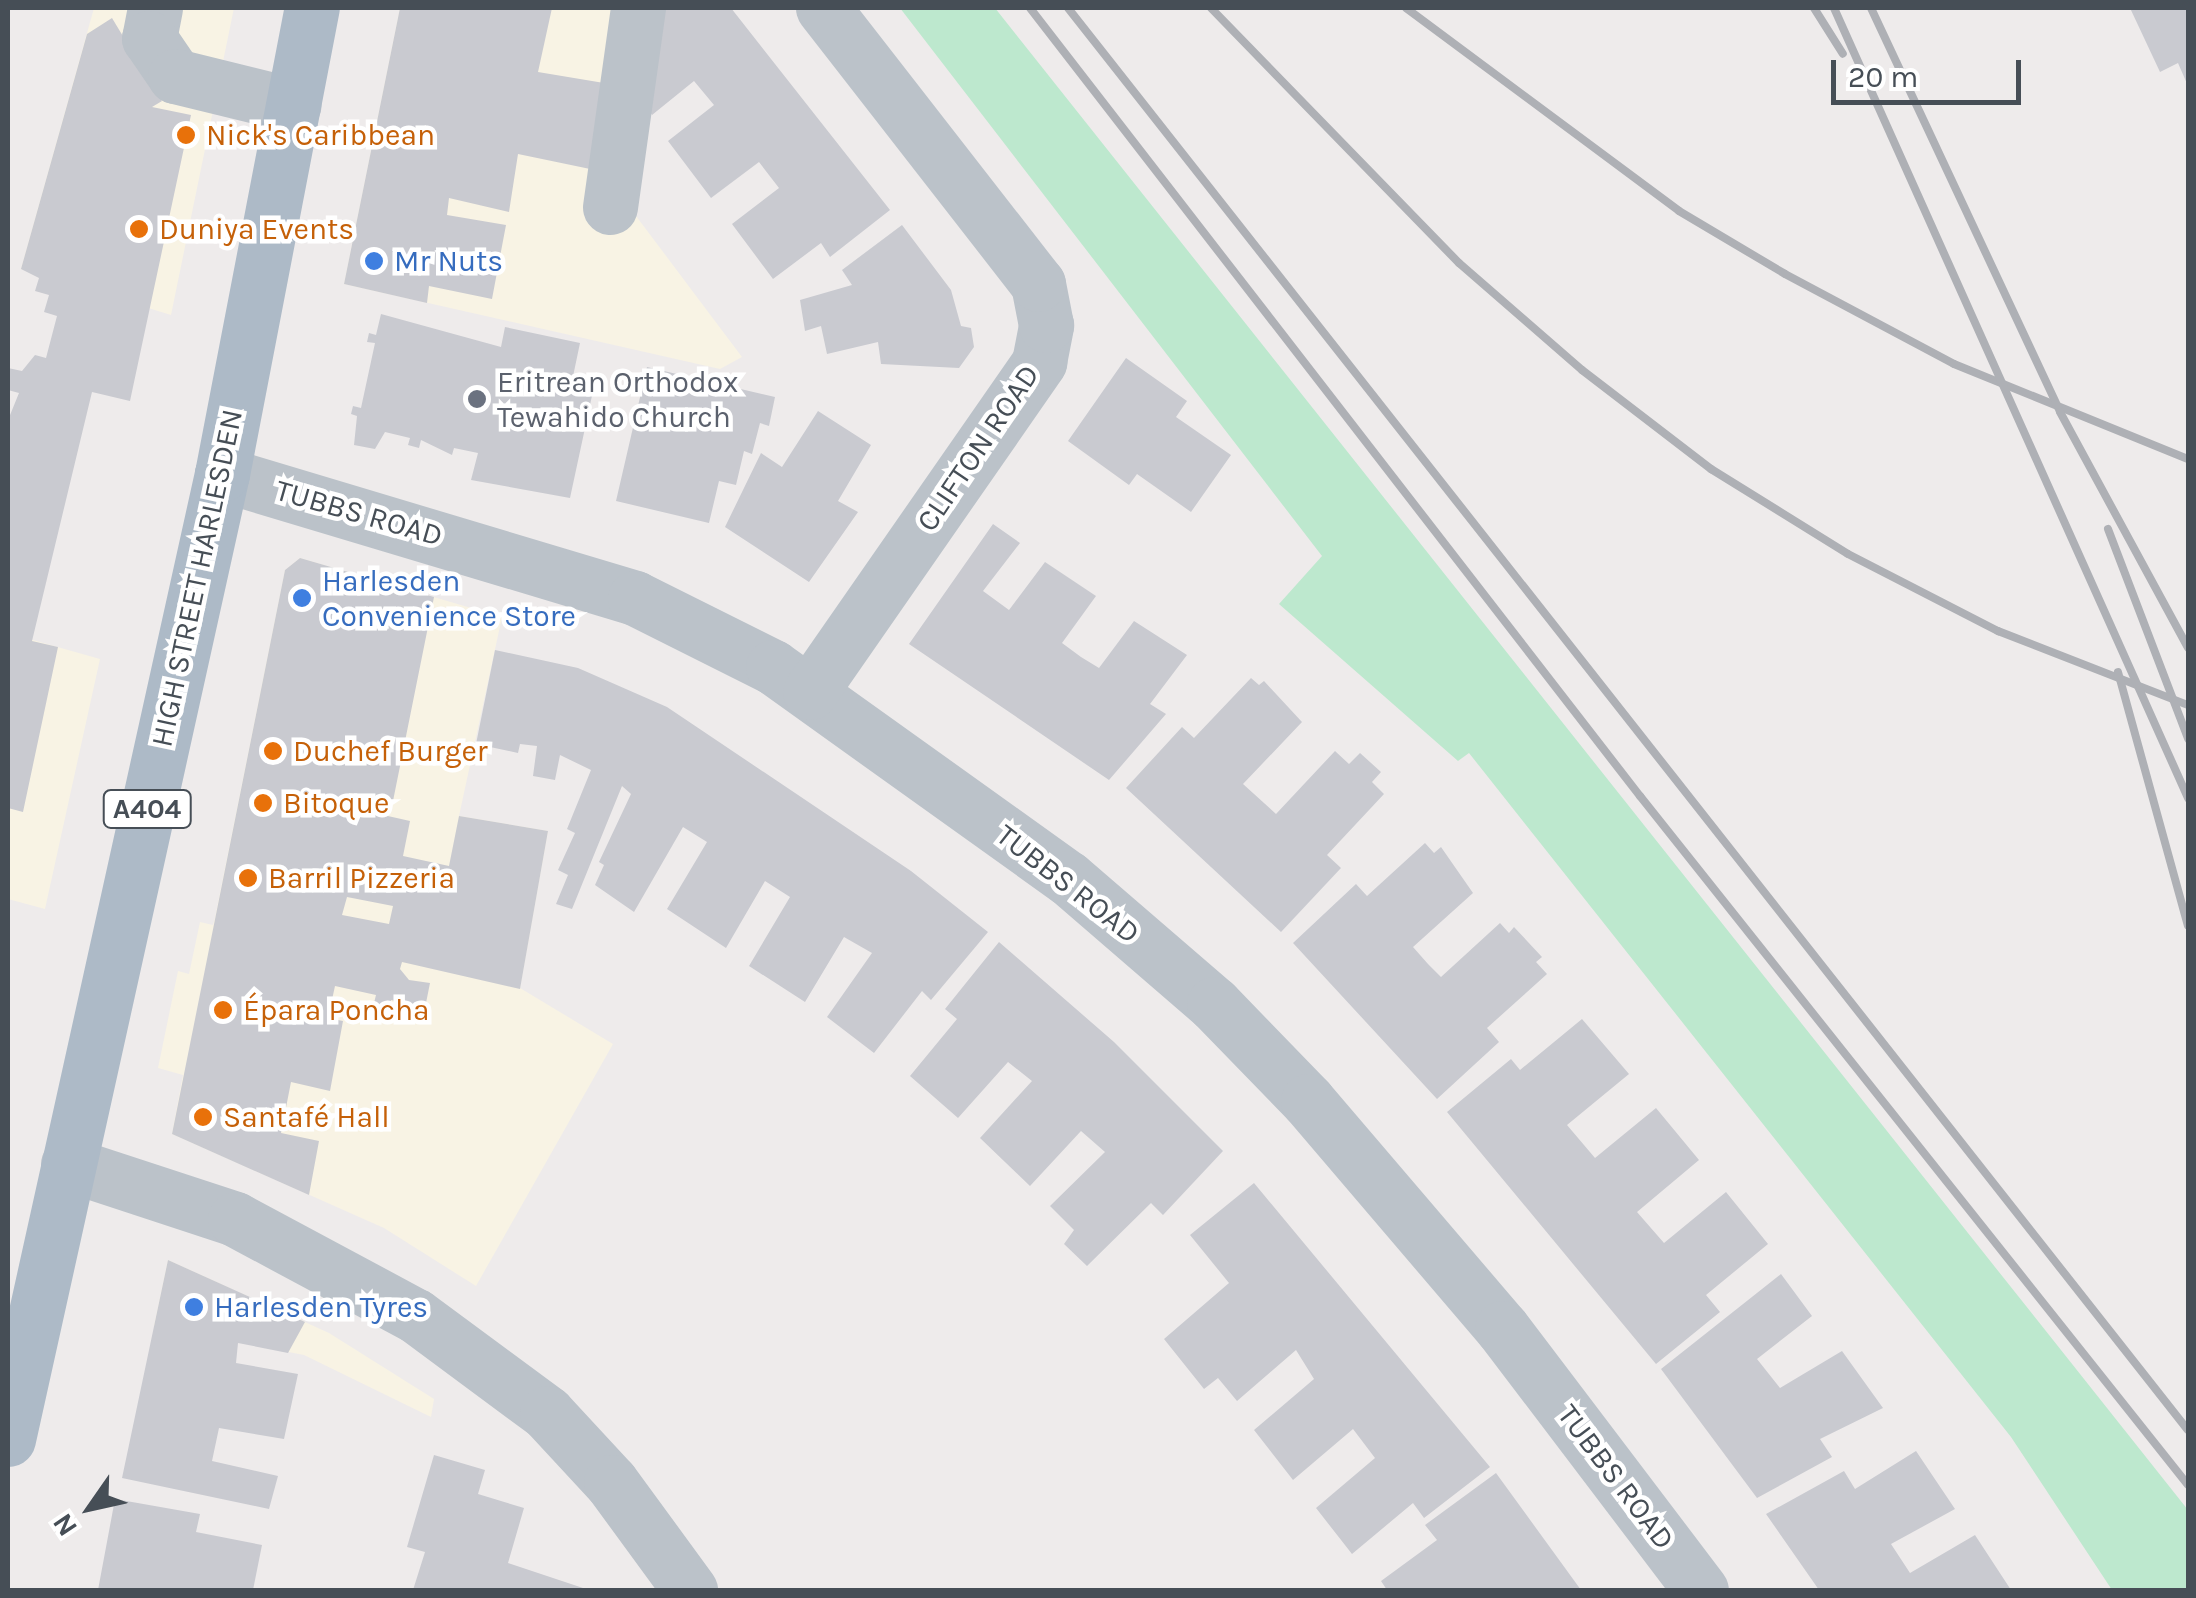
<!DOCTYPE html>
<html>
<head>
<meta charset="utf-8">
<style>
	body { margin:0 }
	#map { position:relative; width:2196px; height:1598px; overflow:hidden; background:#eeebeb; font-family:Karla,sans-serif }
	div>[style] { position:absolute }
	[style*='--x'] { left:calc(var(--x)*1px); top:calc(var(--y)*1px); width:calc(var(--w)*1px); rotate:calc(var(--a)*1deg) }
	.commercial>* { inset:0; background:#f8f3e4 }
	.green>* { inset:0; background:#bde8ce }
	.building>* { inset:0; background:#c9cad0 }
	.minor>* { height:55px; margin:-27.5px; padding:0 27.5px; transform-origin:27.5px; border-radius:27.5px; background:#bbc2c9 }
	.major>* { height:55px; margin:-27.5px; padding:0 27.5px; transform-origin:27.5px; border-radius:27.5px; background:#adbac7 }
	.rail>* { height:8px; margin:-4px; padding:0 4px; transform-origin:4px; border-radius:4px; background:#aeb0b5 }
	.dots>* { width:28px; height:28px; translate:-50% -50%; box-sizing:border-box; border:5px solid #fff; border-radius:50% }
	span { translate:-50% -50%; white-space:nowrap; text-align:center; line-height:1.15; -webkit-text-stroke:9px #fff; paint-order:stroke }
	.shield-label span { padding:2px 8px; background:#fff; border:2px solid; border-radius:8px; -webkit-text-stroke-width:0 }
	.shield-label { font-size:28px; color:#464e56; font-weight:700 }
	.food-label { font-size:30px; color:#c56008 }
	.left { translate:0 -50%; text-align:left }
	.shop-label { font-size:30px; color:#366cbe }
	.worship-label { font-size:30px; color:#5b616d }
	.street-label { font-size:30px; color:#464e56 }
	.frame { position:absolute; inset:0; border:10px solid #464e56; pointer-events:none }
	.north { position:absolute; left:40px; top:1458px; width:100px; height:100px; -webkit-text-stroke:8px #fff; paint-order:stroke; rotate:236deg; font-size:28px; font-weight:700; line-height:40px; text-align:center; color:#464e56 }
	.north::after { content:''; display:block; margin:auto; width:35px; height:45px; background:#464e56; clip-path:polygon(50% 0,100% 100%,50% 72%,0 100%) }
	.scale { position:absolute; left:1831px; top:60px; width:190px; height:45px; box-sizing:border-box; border:5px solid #464e56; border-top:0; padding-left:12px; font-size:30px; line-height:35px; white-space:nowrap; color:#464e56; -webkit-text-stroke:8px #fff; paint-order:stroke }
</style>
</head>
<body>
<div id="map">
	<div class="commercial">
		<i style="clip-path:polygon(94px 8px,234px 8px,171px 315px,21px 269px)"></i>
		<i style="clip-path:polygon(400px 8px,651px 8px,627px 204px,742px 357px,720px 369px,344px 284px)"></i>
		<i style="clip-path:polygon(300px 558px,502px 617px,459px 816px,548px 831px,520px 988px,613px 1044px,476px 1286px,384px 1228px,172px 1134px,183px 1075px,158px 1068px,178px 971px,189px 974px,200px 922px,213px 925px,215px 918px,285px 570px)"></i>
		<i style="clip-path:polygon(8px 633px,100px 659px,45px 909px,8px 899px)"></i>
		<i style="clip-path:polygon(168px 1260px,329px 1333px,434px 1399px,431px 1417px,304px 1355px,154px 1326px)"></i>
	</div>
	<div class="green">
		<i style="clip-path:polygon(900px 8px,995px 8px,2188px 1510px,2188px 1590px,2112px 1590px,2011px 1437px,1469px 753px,1458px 761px,1279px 604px,1322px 556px)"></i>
	</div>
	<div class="building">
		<i style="clip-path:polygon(400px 8px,552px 8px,538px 72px,604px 83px,595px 170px,518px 154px,509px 212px,449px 198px,447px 215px,506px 225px,492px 299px,429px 286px,427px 303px,344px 284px)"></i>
		<i style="clip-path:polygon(651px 8px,731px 8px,890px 210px,830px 257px,821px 243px,773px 279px,732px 224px,779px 188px,759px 162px,711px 198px,668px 141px,714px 105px,694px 81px,652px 115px,640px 96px)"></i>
		<i style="clip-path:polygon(2130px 8px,2188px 8px,2188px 86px,2178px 63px,2160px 72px)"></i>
		<i style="clip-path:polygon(112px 18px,162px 101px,152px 107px,191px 115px,130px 401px,92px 392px,32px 641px,58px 647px,23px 812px,8px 808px,8px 420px,19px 393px,8px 390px,8px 368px,22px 371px,35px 355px,46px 358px,57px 316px,44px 312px,49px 295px,35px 291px,39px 278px,21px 269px,87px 34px)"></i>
		<i style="clip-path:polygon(902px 225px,951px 290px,961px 326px,971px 328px,974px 347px,959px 368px,881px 364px,878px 342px,827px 354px,821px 326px,805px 331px,800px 300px,852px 285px,842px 270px)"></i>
		<i style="clip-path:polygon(381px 314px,501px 347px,505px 327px,580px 343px,571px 386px,593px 391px,570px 498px,471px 480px,478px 453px,454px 448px,452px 455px,421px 440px,419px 448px,408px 445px,410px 438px,385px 432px,375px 449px,354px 445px,357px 416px,351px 414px,353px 406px,361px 408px,375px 343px,367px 342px,369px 333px,376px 335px)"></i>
		<i style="clip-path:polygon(1126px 358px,1187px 401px,1176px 417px,1231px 455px,1191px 512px,1137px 474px,1129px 485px,1068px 441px)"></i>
		<i style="clip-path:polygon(647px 367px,775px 397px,769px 426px,760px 423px,752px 454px,744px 451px,736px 485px,719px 481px,709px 523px,616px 501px)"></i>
		<i style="clip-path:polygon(818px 411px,871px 445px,838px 501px,858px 512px,809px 582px,725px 527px,761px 453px,782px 467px)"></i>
		<i style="clip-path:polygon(993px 524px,1020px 543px,983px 591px,1009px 610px,1045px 562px,1096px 596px,1062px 643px,1081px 657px,1099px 668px,1134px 621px,1187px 655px,1150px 704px,1166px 714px,1109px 780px,909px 644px)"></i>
		<i style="clip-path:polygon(evenodd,300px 558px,434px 597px,393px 801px,349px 793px,348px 807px,410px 821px,403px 856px,449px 866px,459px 816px,548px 831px,520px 989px,402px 962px,400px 969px,409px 980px,430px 983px,425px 1008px,391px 1000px,388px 1014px,372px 1011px,376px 995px,335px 986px,328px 1018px,343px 1021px,330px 1091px,291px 1082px,281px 1133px,319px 1141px,309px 1195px,172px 1134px,285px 570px,300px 558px,347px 897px,393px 906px,389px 924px,342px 915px,347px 897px)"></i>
		<i style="clip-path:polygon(495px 650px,578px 668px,667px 707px,911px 871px,988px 932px,931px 1000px,922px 991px,874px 1053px,827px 1017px,872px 953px,844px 937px,805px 1002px,749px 966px,790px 897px,765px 881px,726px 948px,667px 909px,707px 842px,683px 827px,634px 912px,595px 885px,604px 865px,599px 862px,631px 794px,622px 786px,572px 909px,556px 904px,568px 875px,558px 870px,575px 833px,567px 829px,591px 770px,560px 755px,555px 780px,533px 776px,537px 746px,520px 744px,518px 753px,476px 744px)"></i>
		<i style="clip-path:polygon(1251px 678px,1259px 685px,1264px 681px,1302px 722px,1243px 784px,1276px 814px,1335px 751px,1349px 764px,1360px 753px,1381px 772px,1372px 782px,1384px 794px,1327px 855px,1341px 868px,1281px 932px,1126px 788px,1182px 727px,1194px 738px)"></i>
		<i style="clip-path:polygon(1425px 843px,1434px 853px,1441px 847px,1473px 893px,1413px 947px,1428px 964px,1441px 977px,1500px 923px,1509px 933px,1514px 927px,1542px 957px,1536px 962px,1547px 974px,1487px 1028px,1499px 1042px,1437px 1099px,1293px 943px,1356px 884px,1367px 896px)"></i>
		<i style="clip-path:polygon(999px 942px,1114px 1042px,1223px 1151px,1163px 1215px,1151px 1203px,1087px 1266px,1064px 1244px,1074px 1230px,1050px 1206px,1105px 1152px,1081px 1131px,1030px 1186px,980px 1138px,1032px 1081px,1008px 1062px,958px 1118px,910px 1076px,957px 1019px,945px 1009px)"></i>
		<i style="clip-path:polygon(1582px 1019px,1629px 1074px,1567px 1125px,1595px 1158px,1656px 1108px,1699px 1160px,1637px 1212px,1664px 1243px,1726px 1192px,1768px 1244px,1706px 1295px,1720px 1312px,1656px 1364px,1447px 1112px,1511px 1059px,1520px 1070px)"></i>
		<i style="clip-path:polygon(1254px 1183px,1490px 1467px,1424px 1518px,1413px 1503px,1352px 1554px,1316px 1508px,1375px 1458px,1353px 1429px,1293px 1480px,1254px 1430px,1314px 1379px,1296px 1350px,1237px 1401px,1218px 1378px,1204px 1389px,1164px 1339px,1229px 1283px,1190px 1235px)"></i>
		<i style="clip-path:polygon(168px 1260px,305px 1322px,288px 1353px,238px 1343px,236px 1363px,298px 1374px,284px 1439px,219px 1428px,212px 1461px,278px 1476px,269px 1509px,122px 1478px)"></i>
		<i style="clip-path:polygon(1781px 1274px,1812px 1316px,1757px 1359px,1780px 1388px,1842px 1351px,1883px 1408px,1820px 1439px,1832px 1457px,1757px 1498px,1661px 1369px)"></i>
		<i style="clip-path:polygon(1916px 1451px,1955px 1509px,1891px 1544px,1910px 1573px,1975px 1535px,2011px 1590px,1819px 1590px,1766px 1514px,1844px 1471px,1855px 1489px)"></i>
		<i style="clip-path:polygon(434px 1455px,485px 1470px,478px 1494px,524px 1508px,508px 1563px,589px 1590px,413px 1590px,425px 1552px,407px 1547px)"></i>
		<i style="clip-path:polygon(1496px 1473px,1581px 1590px,1387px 1590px,1381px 1581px,1437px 1540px,1425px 1525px)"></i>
		<i style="clip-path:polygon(115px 1499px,200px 1514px,196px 1532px,262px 1545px,253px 1590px,98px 1590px)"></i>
	</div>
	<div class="minor">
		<i style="--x:155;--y:8;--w:31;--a:101"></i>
		<i style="--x:149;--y:38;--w:46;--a:55.6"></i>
		<i style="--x:175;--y:76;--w:122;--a:13.8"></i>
		<i style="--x:610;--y:207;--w:201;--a:-82"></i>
		<i style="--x:222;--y:474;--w:431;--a:16.7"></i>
		<i style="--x:635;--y:598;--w:154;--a:26.6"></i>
		<i style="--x:773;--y:667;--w:363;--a:35.6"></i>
		<i style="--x:1068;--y:878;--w:193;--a:40.8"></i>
		<i style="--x:1214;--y:1004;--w:135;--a:45.9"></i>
		<i style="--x:1308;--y:1101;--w:299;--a:49.5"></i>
		<i style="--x:1502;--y:1328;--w:329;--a:52.8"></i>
		<i style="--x:810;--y:692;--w:402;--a:-55.2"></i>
		<i style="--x:1039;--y:362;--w:38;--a:-79"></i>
		<i style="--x:1046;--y:325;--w:42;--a:-101"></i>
		<i style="--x:1038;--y:284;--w:350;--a:-127.9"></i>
		<i style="--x:68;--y:1164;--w:176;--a:18.2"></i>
		<i style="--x:235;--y:1219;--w:205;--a:28.2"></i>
		<i style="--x:416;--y:1316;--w:163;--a:36.5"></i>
		<i style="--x:547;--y:1413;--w:94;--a:47.2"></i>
		<i style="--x:611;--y:1482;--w:134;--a:53.8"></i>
	</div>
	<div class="major">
		<i style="--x:8;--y:1439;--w:988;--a:-77.5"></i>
		<i style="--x:222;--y:474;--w:475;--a:-79.1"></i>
	</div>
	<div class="rail">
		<i style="--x:1030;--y:8;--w:997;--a:52.26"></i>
		<i style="--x:1640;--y:796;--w:880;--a:51.5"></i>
		<i style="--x:1068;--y:8;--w:1810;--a:51.78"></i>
		<i style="--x:1211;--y:8;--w:356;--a:45.8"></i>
		<i style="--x:1459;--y:263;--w:163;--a:41"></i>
		<i style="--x:1582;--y:370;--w:163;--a:37.5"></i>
		<i style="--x:1711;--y:469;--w:161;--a:31.8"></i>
		<i style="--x:1848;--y:554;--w:169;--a:27.2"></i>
		<i style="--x:1998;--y:631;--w:204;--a:21.3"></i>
		<i style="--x:1406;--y:8;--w:340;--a:36.6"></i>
		<i style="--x:1679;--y:211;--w:123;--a:30.7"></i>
		<i style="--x:1785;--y:274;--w:191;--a:28"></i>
		<i style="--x:1954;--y:364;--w:253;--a:22.1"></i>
		<i style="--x:1814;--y:8;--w:54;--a:57.8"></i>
		<i style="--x:1834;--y:8;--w:866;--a:65.86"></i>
		<i style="--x:1871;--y:8;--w:446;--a:64.9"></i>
		<i style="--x:2060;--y:412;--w:268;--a:61.5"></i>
		<i style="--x:2108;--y:529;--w:225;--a:69.1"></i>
		<i style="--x:2118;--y:672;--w:263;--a:74.6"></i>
	</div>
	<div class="dots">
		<i style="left:186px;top:135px;background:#e8710a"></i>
		<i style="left:139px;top:229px;background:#e8710a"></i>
		<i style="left:374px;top:261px;background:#3f7fe0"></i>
		<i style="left:477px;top:399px;background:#6b7280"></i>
		<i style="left:302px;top:598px;background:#3f7fe0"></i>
		<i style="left:273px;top:751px;background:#e8710a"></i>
		<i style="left:263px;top:803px;background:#e8710a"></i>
		<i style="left:248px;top:878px;background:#e8710a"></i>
		<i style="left:223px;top:1010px;background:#e8710a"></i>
		<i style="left:203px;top:1117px;background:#e8710a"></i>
		<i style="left:194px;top:1307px;background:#3f7fe0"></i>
	</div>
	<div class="shield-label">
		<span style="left:147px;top:809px">A404</span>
	</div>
	<div class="food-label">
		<span class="left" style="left:206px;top:135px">Nick's Caribbean</span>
		<span class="left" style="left:159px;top:229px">Duniya Events</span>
		<span class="left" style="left:293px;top:751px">Duchef Burger</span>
		<span class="left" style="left:283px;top:803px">Bitoque</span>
		<span class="left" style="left:268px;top:878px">Barril Pizzeria</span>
		<span class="left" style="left:243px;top:1010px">Épara Poncha</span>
		<span class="left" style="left:223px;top:1117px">Santafé Hall</span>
	</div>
	<div class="shop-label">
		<span class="left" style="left:394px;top:261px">Mr Nuts</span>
		<span class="left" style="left:322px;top:598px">Harlesden<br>Convenience Store</span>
		<span class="left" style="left:214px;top:1307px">Harlesden Tyres</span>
	</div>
	<div class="worship-label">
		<span class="left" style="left:497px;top:399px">Eritrean Orthodox<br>Tewahido Church</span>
	</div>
	<div class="street-label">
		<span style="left:978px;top:448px;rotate:-56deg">CLIFTON ROAD</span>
		<span style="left:359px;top:513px;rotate:16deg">TUBBS ROAD</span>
		<span style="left:197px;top:578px;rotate:-78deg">HIGH STREET HARLESDEN</span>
		<span style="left:1068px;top:884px;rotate:38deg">TUBBS ROAD</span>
		<span style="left:1616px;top:1477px;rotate:53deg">TUBBS ROAD</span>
	</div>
	<div class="frame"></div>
	<div class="north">N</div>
	<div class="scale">20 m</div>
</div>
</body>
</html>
